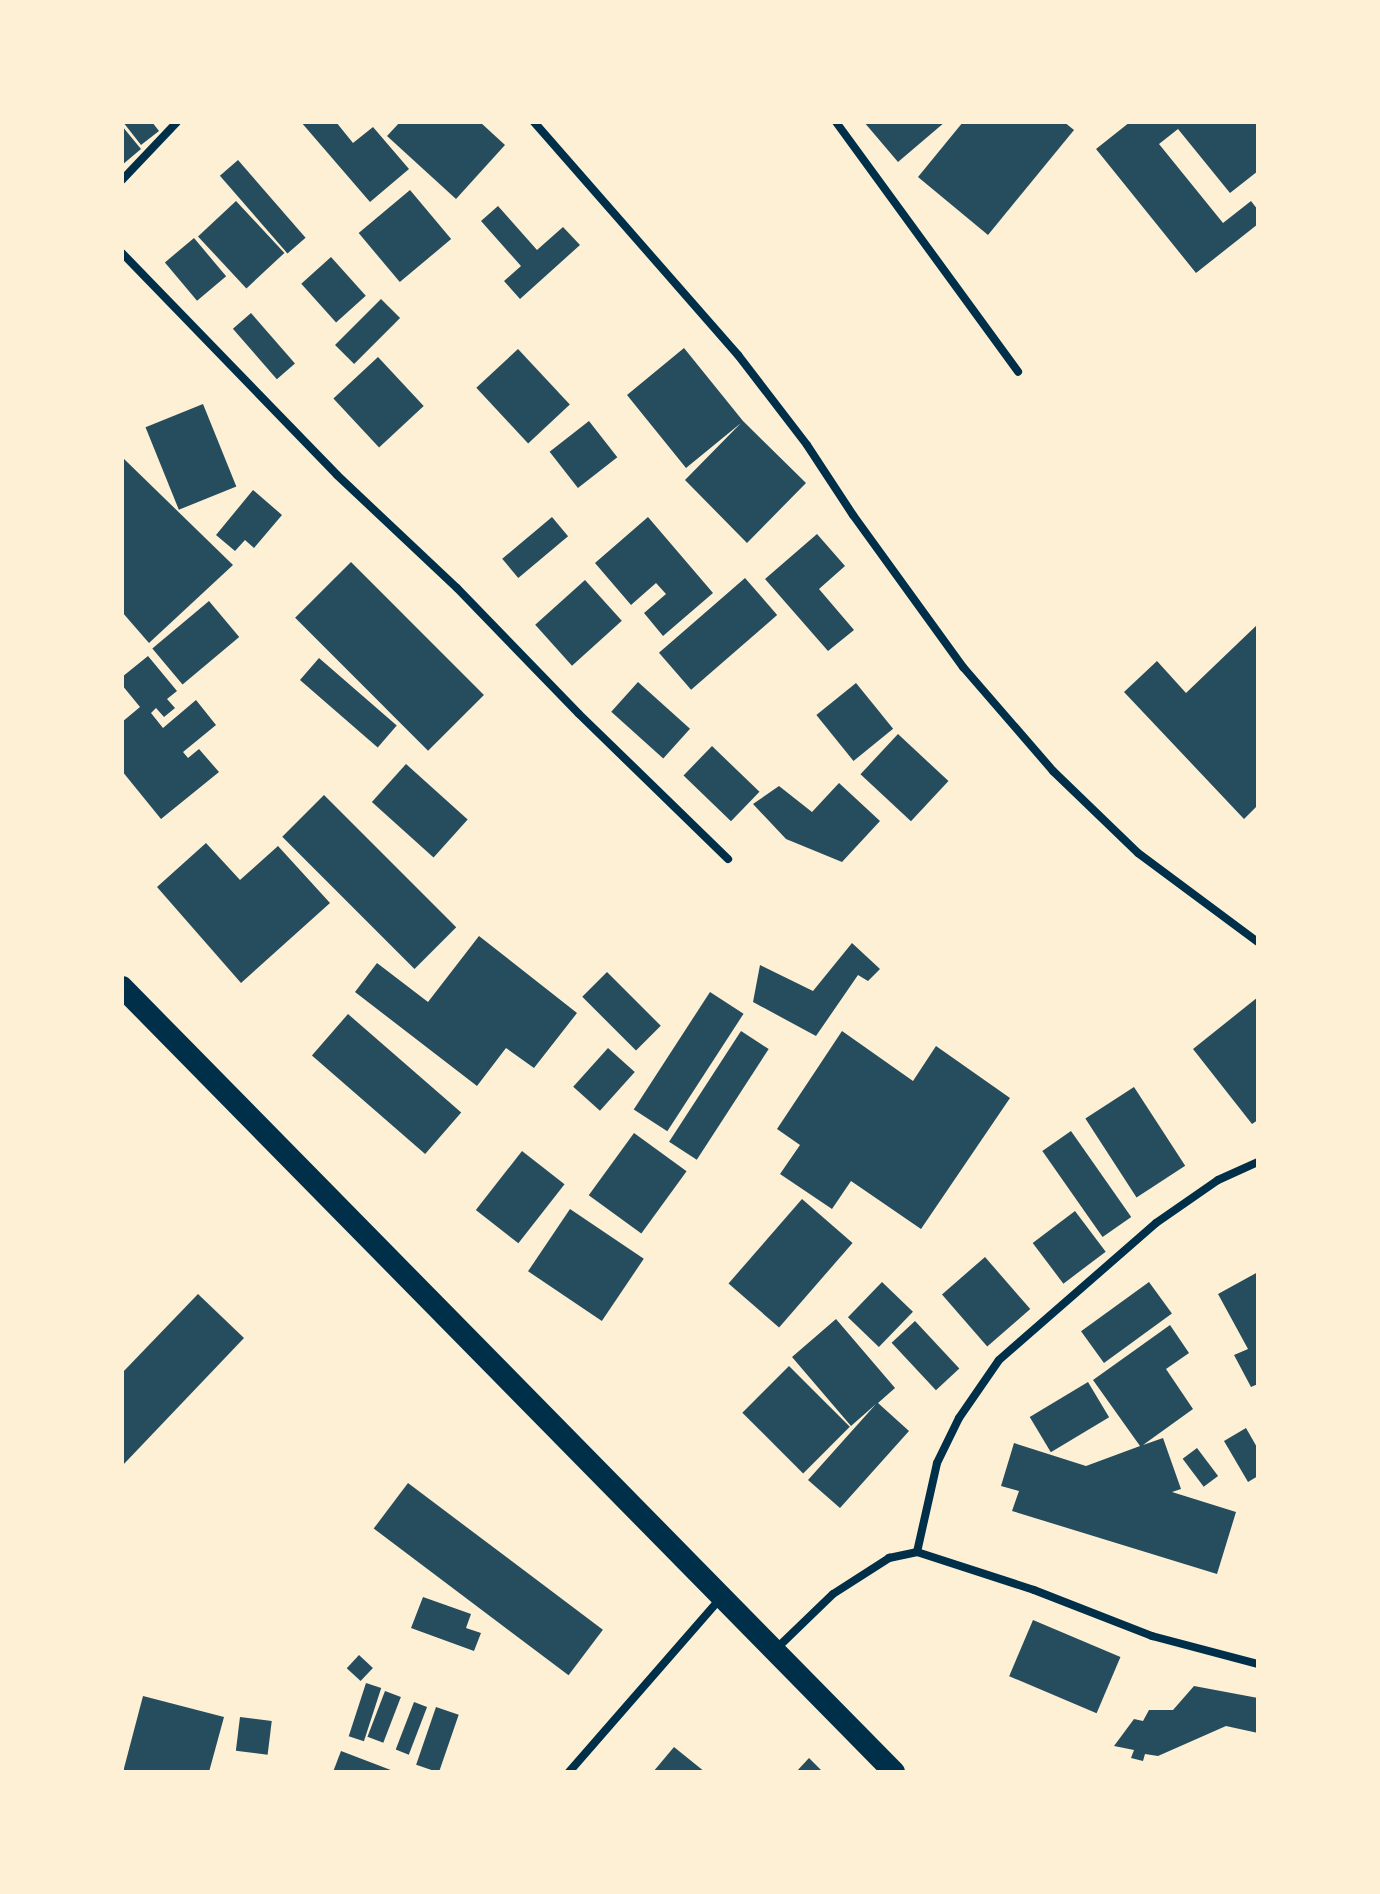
<!DOCTYPE html>
<html>
<head>
<meta charset="utf-8">
<style>
	body { margin:0 }
	#map { position:relative; width:1380px; height:1894px; overflow:hidden; background:#fdf0d5; font-family:Cabin,sans-serif }
	div>[style] { position:absolute }
	[style*='--x'] { left:calc(var(--x)*1px); top:calc(var(--y)*1px); width:calc(var(--w)*1px); rotate:calc(var(--a)*1deg) }
	.building>* { inset:0; background:#264d5e; transform-origin:0 0 }
	.minor>* { height:8px; margin:-4px; padding:0 4px; transform-origin:4px; border-radius:4px; background:#003049 }
	.trunk>* { height:22px; margin:-11px; padding:0 11px; transform-origin:11px; border-radius:11px; background:#003049 }
	span { translate:-50% -50%; white-space:nowrap; text-align:center; line-height:1.15; -webkit-text-stroke:8px #fdf0d5; paint-order:stroke }
	.frame { position:absolute; inset:0; border:124px solid #fdf0d5; pointer-events:none }
</style>
</head>
<body>
<div id="map">
	<div class="building">
		<i style="clip-path:polygon(123px 122px,152px 122px,159px 131px,141px 145px)"></i>
		<i style="clip-path:polygon(301px 122px,336px 122px,353px 143px,373px 127px,409px 169px,370px 202px)"></i>
		<i style="clip-path:polygon(400px 122px,480px 122px,505px 145px,456px 199px,387px 136px)"></i>
		<i style="clip-path:polygon(864px 122px,945px 122px,898px 162px)"></i>
		<i style="clip-path:polygon(963px 122px,1064px 122px,1074px 130px,988px 235px,918px 177px)"></i>
		<i style="clip-path:polygon(1130px 122px,1258px 122px,1258px 171px,1230px 193px,1178px 129px,1159px 144px,1223px 223px,1251px 201px,1258px 210px,1258px 224px,1196px 273px,1096px 149px)"></i>
		<i style="clip-path:polygon(122px 126px,141px 149px,122px 165px)"></i>
		<i style="left:238px;top:160px;width:103px;height:24px;rotate:49deg"></i>
		<i style="left:410px;top:190px;width:64px;height:67px;rotate:50deg"></i>
		<i style="left:236px;top:201px;width:71px;height:52px;rotate:47deg"></i>
		<i style="clip-path:polygon(498px 206px,537px 250px,563px 227px,580px 245px,520px 299px,504px 281px,521px 266px,481px 221px)"></i>
		<i style="left:194px;top:238px;width:50px;height:38px;rotate:50deg"></i>
		<i style="left:331px;top:257px;width:52px;height:40px;rotate:48deg"></i>
		<i style="left:381px;top:299px;width:27px;height:65px;rotate:45deg"></i>
		<i style="left:251px;top:313px;width:67px;height:24px;rotate:49deg"></i>
		<i style="clip-path:polygon(684px 348px,743px 421px,806px 483px,747px 543px,685px 480px,741px 423px,686px 468px,627px 395px)"></i>
		<i style="left:518px;top:349px;width:76px;height:57px;rotate:47deg"></i>
		<i style="left:378px;top:357px;width:67px;height:61px;rotate:47deg"></i>
		<i style="left:203px;top:404px;width:89px;height:62px;rotate:68deg"></i>
		<i style="left:589px;top:421px;width:46px;height:50px;rotate:52deg"></i>
		<i style="clip-path:polygon(122px 457px,233px 565px,149px 643px,122px 612px)"></i>
		<i style="clip-path:polygon(253px 490px,282px 515px,254px 548px,245px 540px,235px 551px,216px 535px)"></i>
		<i style="left:552px;top:517px;width:25px;height:65px;rotate:50deg"></i>
		<i style="clip-path:polygon(648px 517px,713px 593px,663px 636px,644px 613px,666px 594px,656px 583px,631px 605px,595px 563px)"></i>
		<i style="clip-path:polygon(817px 534px,845px 566px,819px 589px,854px 630px,828px 651px,765px 579px)"></i>
		<i style="left:351px;top:562px;width:188px;height:79px;rotate:45deg"></i>
		<i style="left:745px;top:578px;width:49px;height:114px;rotate:49deg"></i>
		<i style="left:585px;top:580px;width:55px;height:67px;rotate:48deg"></i>
		<i style="left:209px;top:601px;width:47px;height:74px;rotate:50deg"></i>
		<i style="clip-path:polygon(1258px 624px,1258px 805px,1244px 819px,1124px 692px,1157px 661px,1186px 693px)"></i>
		<i style="clip-path:polygon(148px 656px,177px 691px,167px 699px,175px 708px,164px 717px,156px 708px,151px 713px,163px 728px,196px 700px,216px 725px,183px 752px,188px 758px,199px 749px,219px 772px,161px 819px,122px 771px,122px 722px,140px 707px,122px 685px,122px 677px)"></i>
		<i style="left:319px;top:658px;width:103px;height:29px;rotate:41deg"></i>
		<i style="left:638px;top:682px;width:70px;height:40px;rotate:42deg"></i>
		<i style="left:856px;top:683px;width:59px;height:51px;rotate:51deg"></i>
		<i style="left:898px;top:734px;width:69px;height:55px;rotate:43deg"></i>
		<i style="left:712px;top:746px;width:66px;height:41px;rotate:44deg"></i>
		<i style="left:406px;top:764px;width:83px;height:51px;rotate:42deg"></i>
		<i style="clip-path:polygon(839px 783px,880px 821px,842px 862px,786px 839px,753px 804px,779px 786px,812px 812px)"></i>
		<i style="left:324px;top:795px;width:187px;height:59px;rotate:45deg"></i>
		<i style="clip-path:polygon(206px 843px,240px 880px,278px 846px,330px 903px,241px 983px,157px 887px)"></i>
		<i style="clip-path:polygon(479px 936px,577px 1013px,534px 1068px,506px 1048px,477px 1086px,355px 992px,377px 963px,428px 1002px)"></i>
		<i style="clip-path:polygon(852px 943px,880px 969px,868px 981px,858px 975px,816px 1036px,753px 1002px,760px 965px,813px 991px)"></i>
		<i style="left:607px;top:972px;width:76px;height:35px;rotate:45deg"></i>
		<i style="left:710px;top:992px;width:40px;height:140px;rotate:33deg"></i>
		<i style="clip-path:polygon(1258px 997px,1258px 1120px,1252px 1124px,1193px 1049px)"></i>
		<i style="left:348px;top:1014px;width:150px;height:55px;rotate:41deg"></i>
		<i style="left:741px;top:1031px;width:33px;height:132px;rotate:33deg"></i>
		<i style="clip-path:polygon(842px 1031px,913px 1081px,936px 1046px,1010px 1098px,921px 1229px,851px 1181px,832px 1209px,780px 1174px,800px 1145px,777px 1129px)"></i>
		<i style="left:608px;top:1048px;width:36px;height:52px;rotate:42deg"></i>
		<i style="left:1134px;top:1087px;width:94px;height:58px;rotate:57deg"></i>
		<i style="left:1071px;top:1131px;width:105px;height:35px;rotate:55deg"></i>
		<i style="left:634px;top:1133px;width:65px;height:77px;rotate:36deg"></i>
		<i style="left:522px;top:1151px;width:54px;height:75px;rotate:38deg"></i>
		<i style="left:802px;top:1199px;width:67px;height:112px;rotate:41deg"></i>
		<i style="left:570px;top:1209px;width:89px;height:75px;rotate:34deg"></i>
		<i style="left:1075px;top:1211px;width:51px;height:53px;rotate:53deg"></i>
		<i style="left:985px;top:1257px;width:69px;height:57px;rotate:49deg"></i>
		<i style="clip-path:polygon(1258px 1272px,1258px 1384px,1251px 1387px,1234px 1355px,1248px 1349px,1218px 1294px)"></i>
		<i style="left:882px;top:1282px;width:43px;height:49px;rotate:44deg"></i>
		<i style="left:1149px;top:1282px;width:39px;height:84px;rotate:54deg"></i>
		<i style="clip-path:polygon(198px 1294px,244px 1338px,122px 1466px,122px 1373px)"></i>
		<i style="clip-path:polygon(836px 1319px,895px 1388px,878px 1403px,909px 1431px,840px 1508px,808px 1480px,876px 1404px,851px 1426px,792px 1357px)"></i>
		<i style="left:915px;top:1321px;width:65px;height:32px;rotate:47deg"></i>
		<i style="clip-path:polygon(1170px 1325px,1189px 1353px,1166px 1369px,1193px 1409px,1143px 1445px,1163px 1438px,1181px 1489px,1172px 1492px,1236px 1512px,1217px 1574px,1012px 1511px,1019px 1491px,1001px 1486px,1014px 1443px,1086px 1466px,1140px 1446px,1093px 1380px)"></i>
		<i style="left:789px;top:1366px;width:86px;height:66px;rotate:45deg"></i>
		<i style="left:1088px;top:1382px;width:41px;height:68px;rotate:59deg"></i>
		<i style="clip-path:polygon(1246px 1428px,1258px 1449px,1258px 1476px,1248px 1482px,1224px 1441px)"></i>
		<i style="left:1197px;top:1448px;width:35px;height:18px;rotate:53deg"></i>
		<i style="left:408px;top:1483px;width:244px;height:57px;rotate:37deg"></i>
		<i style="clip-path:polygon(423px 1597px,471px 1614px,466px 1628px,481px 1633px,474px 1651px,411px 1628px)"></i>
		<i style="left:1033px;top:1620px;width:95px;height:61px;rotate:23deg"></i>
		<i style="left:359px;top:1655px;width:19px;height:18px;rotate:43deg"></i>
		<i style="left:366px;top:1683px;width:16px;height:56px;rotate:18deg"></i>
		<i style="clip-path:polygon(1194px 1686px,1258px 1698px,1258px 1733px,1226px 1726px,1158px 1756px,1145px 1754px,1143px 1761px,1131px 1758px,1134px 1750px,1114px 1746px,1134px 1719px,1143px 1721px,1149px 1710px,1173px 1710px)"></i>
		<i style="left:385px;top:1691px;width:17px;height:49px;rotate:21deg"></i>
		<i style="clip-path:polygon(143px 1696px,224px 1717px,209px 1772px,123px 1772px)"></i>
		<i style="left:414px;top:1702px;width:14px;height:51px;rotate:21deg"></i>
		<i style="left:436px;top:1707px;width:24px;height:61px;rotate:19deg"></i>
		<i style="left:240px;top:1717px;width:32px;height:34px;rotate:7deg"></i>
		<i style="clip-path:polygon(674px 1747px,705px 1772px,653px 1772px)"></i>
		<i style="clip-path:polygon(341px 1751px,396px 1772px,333px 1772px)"></i>
		<i style="clip-path:polygon(809px 1758px,823px 1772px,796px 1772px)"></i>
	</div>
	<div class="minor">
		<i style="--x:534;--y:122;--w:310;--a:48.8"></i>
		<i style="--x:738;--y:355;--w:113;--a:52.5"></i>
		<i style="--x:807;--y:445;--w:84;--a:56.7"></i>
		<i style="--x:853;--y:515;--w:188;--a:54.1"></i>
		<i style="--x:963;--y:667;--w:138;--a:49.1"></i>
		<i style="--x:1053;--y:771;--w:118;--a:44"></i>
		<i style="--x:1138;--y:853;--w:149;--a:36.6"></i>
		<i style="--x:836;--y:122;--w:309;--a:53.9"></i>
		<i style="--x:122;--y:180;--w:80;--a:-46.5"></i>
		<i style="--x:122;--y:253;--w:309;--a:45.9"></i>
		<i style="--x:337;--y:475;--w:165;--a:43.3"></i>
		<i style="--x:457;--y:588;--w:175;--a:45.9"></i>
		<i style="--x:579;--y:714;--w:208;--a:44.2"></i>
		<i style="--x:917;--y:1552;--w:91;--a:-77.3"></i>
		<i style="--x:937;--y:1463;--w:50;--a:-63.9"></i>
		<i style="--x:959;--y:1418;--w:70;--a:-55.4"></i>
		<i style="--x:999;--y:1360;--w:208;--a:-41.1"></i>
		<i style="--x:1156;--y:1223;--w:75;--a:-34.7"></i>
		<i style="--x:1218;--y:1180;--w:44;--a:-24.2"></i>
		<i style="--x:776;--y:1649;--w:79;--a:-44"></i>
		<i style="--x:833;--y:1594;--w:67;--a:-32.7"></i>
		<i style="--x:889;--y:1558;--w:29;--a:-12"></i>
		<i style="--x:917;--y:1552;--w:123;--a:18"></i>
		<i style="--x:1034;--y:1590;--w:127;--a:21.3"></i>
		<i style="--x:1152;--y:1636;--w:110;--a:14.8"></i>
		<i style="--x:569;--y:1772;--w:231;--a:-48.9"></i>
	</div>
	<div class="trunk">
		<i style="--x:122;--y:987;--w:1101;--a:45.48"></i>
	</div>
	<div class="frame"></div>
</div>
</body>
</html>
